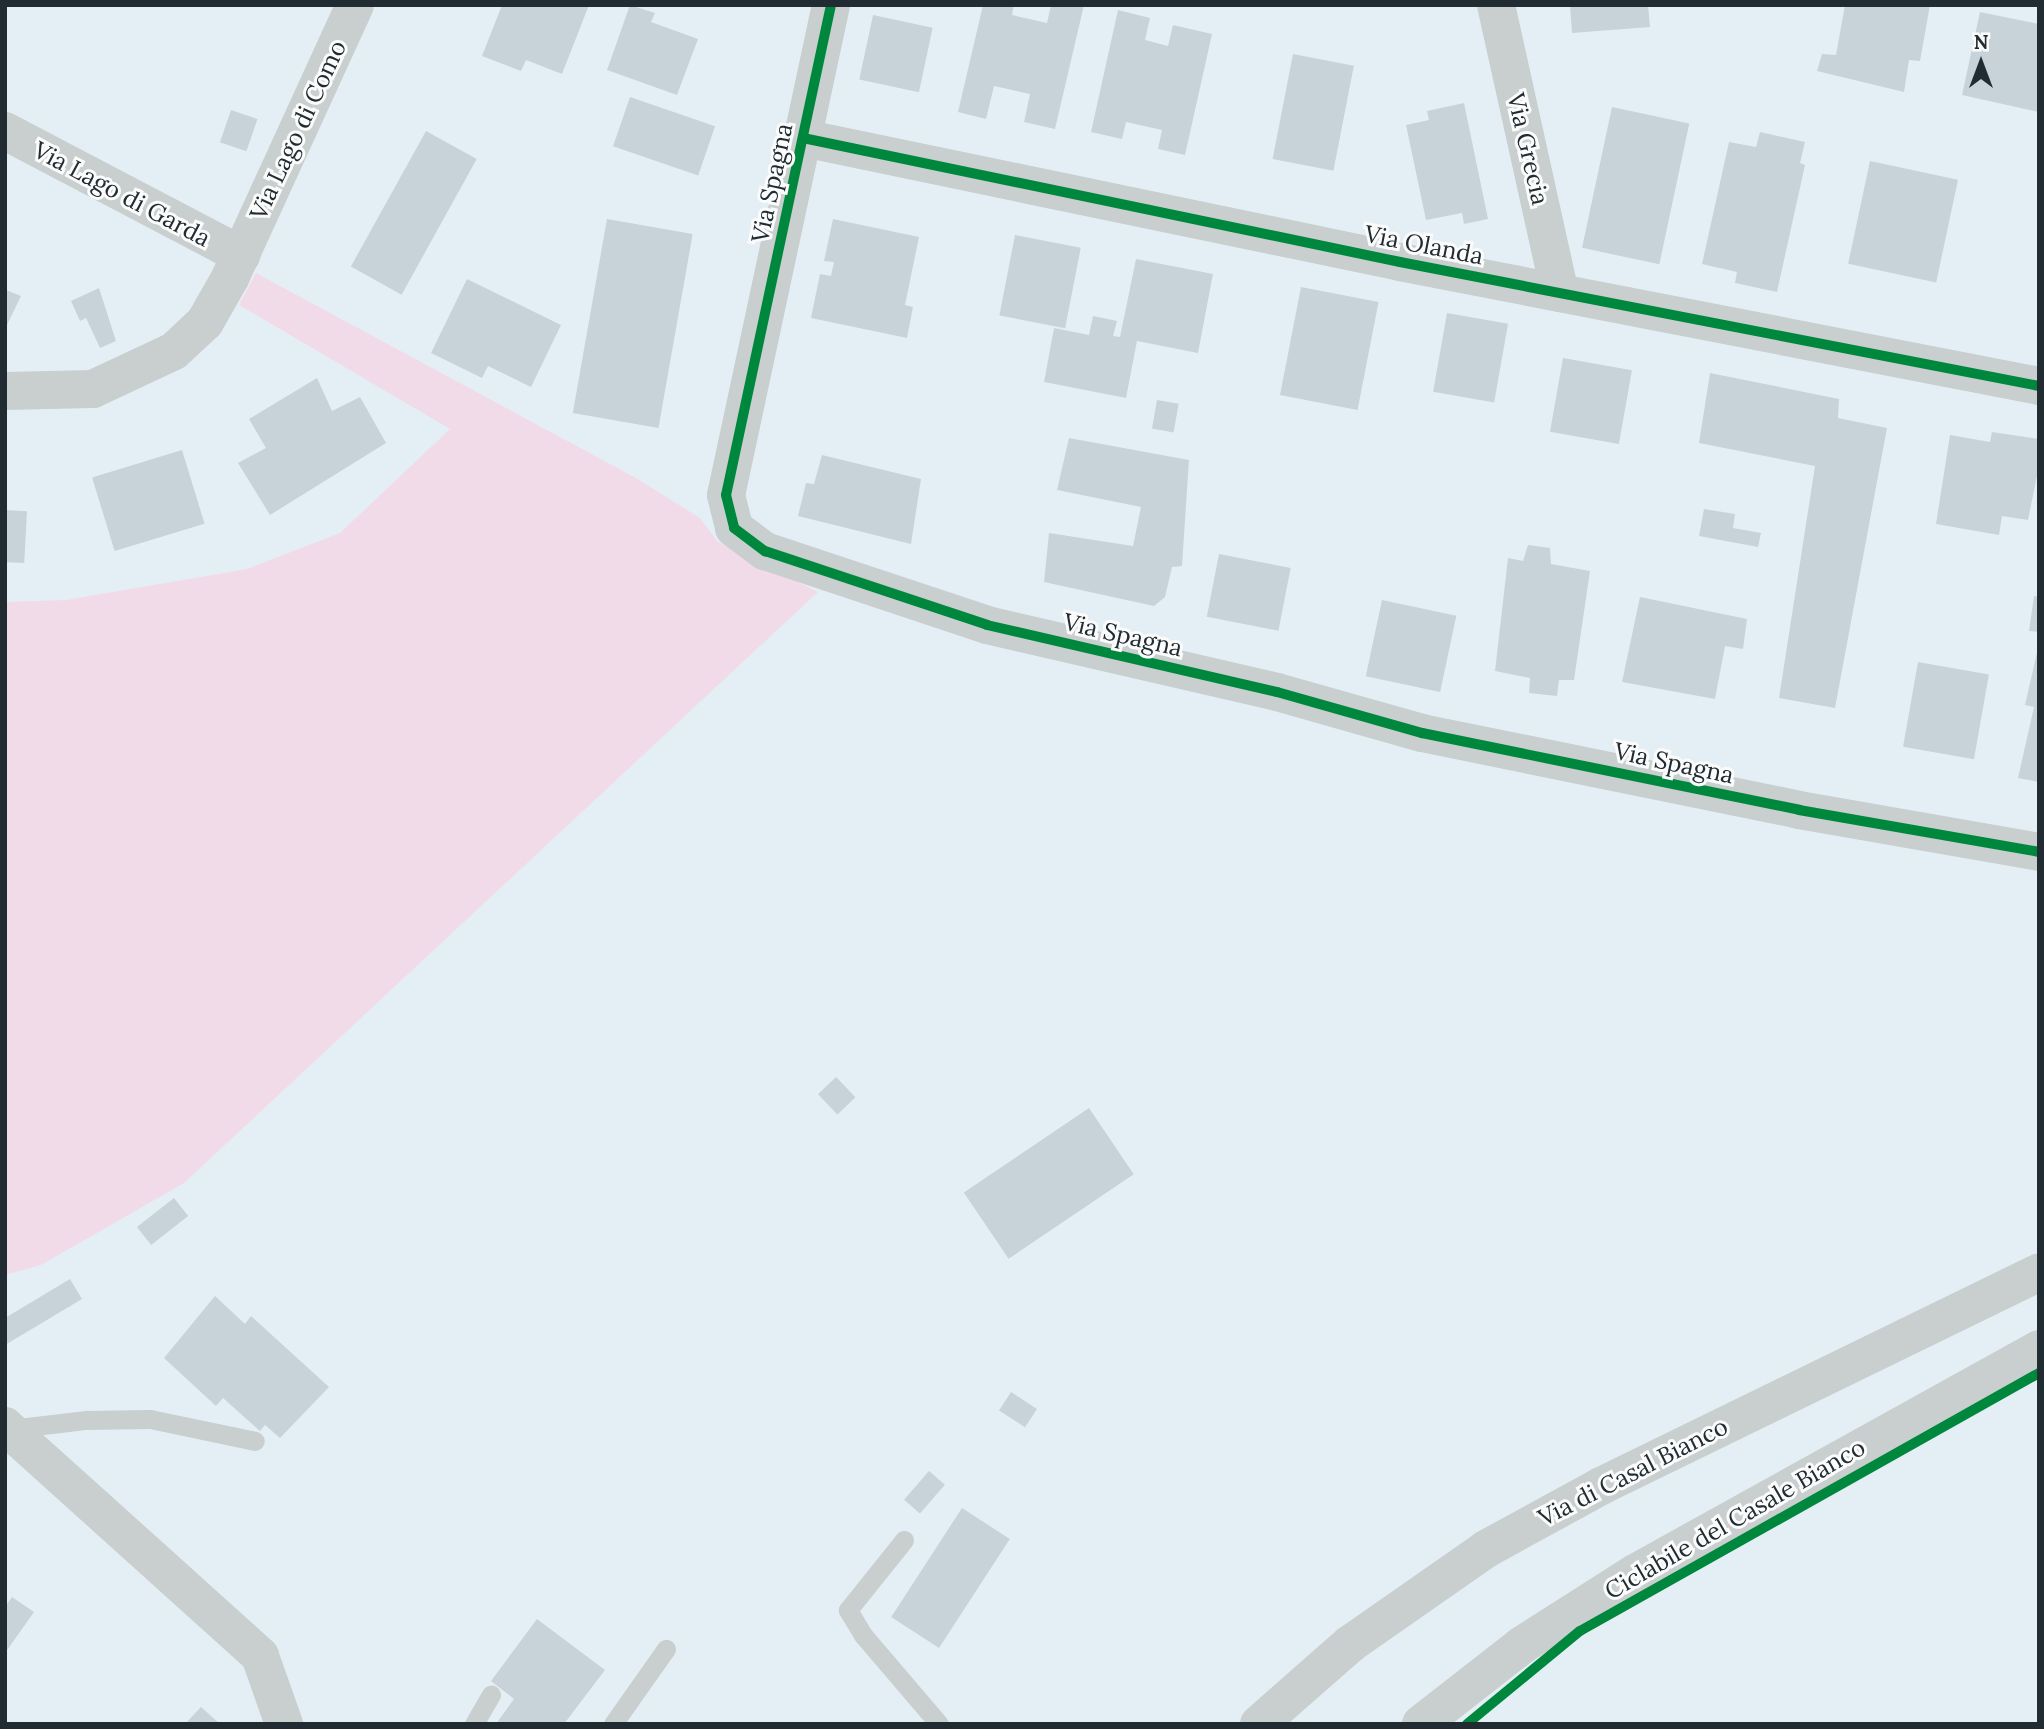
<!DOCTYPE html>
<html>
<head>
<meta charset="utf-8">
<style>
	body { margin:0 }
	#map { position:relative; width:2044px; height:1729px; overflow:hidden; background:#e4eff5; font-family:Lora,serif }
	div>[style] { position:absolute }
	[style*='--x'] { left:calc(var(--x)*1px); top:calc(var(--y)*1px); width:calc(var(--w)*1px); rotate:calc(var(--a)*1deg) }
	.green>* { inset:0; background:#f2dbe8 }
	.building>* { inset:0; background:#c8d3d9; transform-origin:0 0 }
	.lane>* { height:19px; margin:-9.5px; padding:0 9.5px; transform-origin:9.5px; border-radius:9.5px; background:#c9cecf }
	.street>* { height:38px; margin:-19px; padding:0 19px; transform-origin:19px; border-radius:19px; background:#c9cecf }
	.secondary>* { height:38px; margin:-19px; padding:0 19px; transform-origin:19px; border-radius:19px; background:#c9cecf }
	.cycleway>* { height:10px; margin:-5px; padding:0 5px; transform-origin:5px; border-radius:5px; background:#00873e }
	span { translate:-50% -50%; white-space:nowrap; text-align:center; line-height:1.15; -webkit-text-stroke:6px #fbfbfb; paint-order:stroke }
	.street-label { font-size:24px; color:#202c32 }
	.frame { position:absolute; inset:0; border:7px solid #202c32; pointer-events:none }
	.north { position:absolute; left:1946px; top:28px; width:70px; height:70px; -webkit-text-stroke:5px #fbfbfb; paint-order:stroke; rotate:0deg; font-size:19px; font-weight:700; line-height:28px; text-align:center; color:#202c32 }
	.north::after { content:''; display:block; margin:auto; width:24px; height:32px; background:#202c32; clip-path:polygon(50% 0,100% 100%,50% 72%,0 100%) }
</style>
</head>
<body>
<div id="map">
	<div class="green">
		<i style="clip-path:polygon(256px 273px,636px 478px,700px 518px,717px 541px,818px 592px,184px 1183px,41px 1265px,5px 1275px,5px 602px,66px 600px,247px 569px,340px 533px,450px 429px,239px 305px)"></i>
	</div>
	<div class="building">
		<i style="clip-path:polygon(502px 5px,589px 5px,562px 74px,526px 60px,521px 71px,482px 56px)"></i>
		<i style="clip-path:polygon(630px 5px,655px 13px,651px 22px,698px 39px,677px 95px,607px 70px)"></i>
		<i style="clip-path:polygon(983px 5px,1014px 5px,1012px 15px,1047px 23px,1051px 5px,1084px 5px,1055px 129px,1024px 122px,1030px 94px,994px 86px,986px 119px,958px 112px)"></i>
		<i style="clip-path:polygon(1570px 5px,1648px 5px,1650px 27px,1572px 33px)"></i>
		<i style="clip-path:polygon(1845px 5px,1930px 5px,1920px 61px,1909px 60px,1904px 92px,1817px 71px,1822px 54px,1836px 55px)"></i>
		<i style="clip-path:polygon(1118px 10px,1150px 18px,1145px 40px,1168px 46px,1173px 25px,1212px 34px,1185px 155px,1158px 149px,1162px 130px,1126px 122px,1122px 139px,1091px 132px)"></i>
		<i style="clip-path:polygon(1980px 12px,2039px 24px,2039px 112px,1962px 95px)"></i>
		<i style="left:873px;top:15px;width:61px;height:66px;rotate:12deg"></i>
		<i style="left:1293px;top:54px;width:62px;height:107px;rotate:11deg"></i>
		<i style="left:630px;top:97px;width:90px;height:52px;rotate:19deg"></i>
		<i style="clip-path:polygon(1464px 103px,1488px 219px,1464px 224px,1462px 213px,1426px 220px,1406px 125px,1429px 120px,1427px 111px)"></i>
		<i style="left:1612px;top:107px;width:79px;height:144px;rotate:12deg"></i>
		<i style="left:231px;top:110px;width:28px;height:34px;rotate:19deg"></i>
		<i style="left:426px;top:131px;width:58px;height:155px;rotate:29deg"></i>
		<i style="clip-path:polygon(1760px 132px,1805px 142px,1800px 163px,1805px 165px,1777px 292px,1735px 283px,1737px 272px,1702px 264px,1729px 142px,1756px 147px)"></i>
		<i style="left:1870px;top:161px;width:90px;height:105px;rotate:12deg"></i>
		<i style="left:607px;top:219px;width:87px;height:197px;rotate:10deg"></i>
		<i style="clip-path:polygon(833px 219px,919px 237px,905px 305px,913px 307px,907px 338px,811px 318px,820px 274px,831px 276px,834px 262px,824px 261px)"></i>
		<i style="left:1015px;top:235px;width:67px;height:82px;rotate:11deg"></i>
		<i style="clip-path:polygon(1136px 259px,1213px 274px,1198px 353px,1137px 341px,1126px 398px,1044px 382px,1054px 328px,1089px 335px,1093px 316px,1117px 321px,1113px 336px,1120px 337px)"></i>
		<i style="clip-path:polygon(467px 279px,561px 325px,531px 387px,488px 366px,482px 378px,431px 353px)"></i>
		<i style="left:1301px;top:287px;width:79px;height:110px;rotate:11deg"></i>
		<i style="clip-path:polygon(99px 288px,116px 341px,100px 348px,86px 318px,80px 321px,71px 301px)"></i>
		<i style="clip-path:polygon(6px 290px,21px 296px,5px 329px,5px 292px)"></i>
		<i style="left:1447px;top:313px;width:62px;height:80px;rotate:10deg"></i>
		<i style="left:1563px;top:358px;width:70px;height:75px;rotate:10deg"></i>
		<i style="clip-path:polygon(1710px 373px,1839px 399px,1838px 418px,1887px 428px,1835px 708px,1779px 698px,1815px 466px,1699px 443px)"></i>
		<i style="clip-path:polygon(317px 378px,332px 411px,360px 397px,386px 443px,270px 515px,238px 463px,266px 448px,249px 419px)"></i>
		<i style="left:1157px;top:400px;width:22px;height:29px;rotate:10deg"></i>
		<i style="clip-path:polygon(1992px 432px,2039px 439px,2039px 466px,2028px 520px,2002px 516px,1999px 535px,1936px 524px,1950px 435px,1990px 442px)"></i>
		<i style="clip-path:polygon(1069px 438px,1189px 460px,1182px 566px,1172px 567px,1165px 597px,1154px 606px,1044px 582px,1049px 533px,1133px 546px,1141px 507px,1057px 490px)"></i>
		<i style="left:182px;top:450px;width:77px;height:94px;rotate:73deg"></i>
		<i style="clip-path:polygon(822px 455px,921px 479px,911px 544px,798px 516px,806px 483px,814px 484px)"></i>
		<i style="clip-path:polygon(1704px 509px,1735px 514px,1733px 528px,1761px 533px,1758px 547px,1699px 536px)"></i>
		<i style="left:5px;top:510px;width:22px;height:52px;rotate:3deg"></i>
		<i style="clip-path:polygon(1528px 545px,1550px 548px,1551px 564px,1590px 571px,1574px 680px,1559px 680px,1557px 696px,1529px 693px,1530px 678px,1495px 671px,1508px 558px,1523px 561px)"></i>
		<i style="left:1219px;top:554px;width:73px;height:64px;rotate:11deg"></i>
		<i style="clip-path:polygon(2034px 596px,2039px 597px,2039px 632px,2029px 631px)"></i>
		<i style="clip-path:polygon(1640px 597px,1747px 619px,1743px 649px,1725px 646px,1715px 699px,1622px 682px)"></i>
		<i style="left:1382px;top:600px;width:76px;height:78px;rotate:12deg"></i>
		<i style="clip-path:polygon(2038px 648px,2039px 648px,2039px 782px,2018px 778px,2034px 707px,2025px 705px)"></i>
		<i style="left:1918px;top:662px;width:72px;height:86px;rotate:10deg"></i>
		<i style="left:836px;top:1077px;width:28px;height:25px;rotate:46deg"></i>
		<i style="left:1089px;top:1108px;width:80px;height:151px;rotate:56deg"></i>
		<i style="left:174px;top:1198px;width:23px;height:47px;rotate:52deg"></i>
		<i style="clip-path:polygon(70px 1279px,82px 1299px,5px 1345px,5px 1318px)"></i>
		<i style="clip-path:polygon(215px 1296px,245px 1324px,251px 1316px,329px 1387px,280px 1438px,265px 1425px,260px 1431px,223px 1398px,216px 1406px,164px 1358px)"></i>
		<i style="left:1011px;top:1392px;width:31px;height:22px;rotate:33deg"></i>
		<i style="left:929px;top:1471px;width:21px;height:38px;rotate:41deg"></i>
		<i style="left:962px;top:1508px;width:57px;height:130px;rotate:33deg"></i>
		<i style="clip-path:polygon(12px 1597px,34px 1612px,5px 1653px,5px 1607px)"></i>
		<i style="clip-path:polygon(537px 1619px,605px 1670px,564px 1724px,496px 1724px,514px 1699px,491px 1681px)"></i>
		<i style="clip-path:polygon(201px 1707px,220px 1724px,185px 1724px)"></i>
	</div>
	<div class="lane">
		<i style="--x:10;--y:1429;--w:77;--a:-6.8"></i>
		<i style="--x:86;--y:1420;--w:64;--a:-0.9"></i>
		<i style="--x:150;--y:1419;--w:107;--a:11.8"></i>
		<i style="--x:904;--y:1540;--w:90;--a:128.7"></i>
		<i style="--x:848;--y:1610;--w:29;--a:59"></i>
		<i style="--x:863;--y:1635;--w:117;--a:49.5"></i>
		<i style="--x:474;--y:1724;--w:34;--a:-60"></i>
		<i style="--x:613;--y:1724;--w:92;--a:-54.8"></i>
	</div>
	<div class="street">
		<i style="--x:831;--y:5;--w:501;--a:102.09"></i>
		<i style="--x:726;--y:495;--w:34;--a:76"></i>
		<i style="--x:734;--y:528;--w:39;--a:37"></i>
		<i style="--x:765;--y:551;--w:234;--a:18.4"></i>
		<i style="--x:987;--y:625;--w:298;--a:13"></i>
		<i style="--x:1277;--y:692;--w:151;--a:15.8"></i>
		<i style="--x:1422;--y:733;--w:385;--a:11.5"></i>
		<i style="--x:1799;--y:810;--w:244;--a:9.9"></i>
		<i style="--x:1496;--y:5;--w:295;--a:77.5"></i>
		<i style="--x:5;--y:131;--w:267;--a:27.7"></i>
		<i style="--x:803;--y:138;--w:610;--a:11.73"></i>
		<i style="--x:1400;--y:262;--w:651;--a:10.98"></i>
		<i style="--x:5;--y:391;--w:88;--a:-1.3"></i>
		<i style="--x:93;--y:389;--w:89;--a:-25.1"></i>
		<i style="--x:174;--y:351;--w:42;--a:-43.1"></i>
		<i style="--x:205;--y:322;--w:51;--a:-60.4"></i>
		<i style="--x:230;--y:278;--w:300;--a:-65.4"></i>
		<i style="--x:5;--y:1426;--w:343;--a:42"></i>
		<i style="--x:260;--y:1656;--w:72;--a:70.6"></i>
	</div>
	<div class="secondary">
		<i style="--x:1259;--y:1724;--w:121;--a:-41.3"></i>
		<i style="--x:1350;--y:1644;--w:166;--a:-34.9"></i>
		<i style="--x:1486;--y:1549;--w:131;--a:-28.7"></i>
		<i style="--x:1601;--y:1486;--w:487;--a:-26"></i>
		<i style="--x:1421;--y:1724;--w:128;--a:-38"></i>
		<i style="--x:1522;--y:1645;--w:134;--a:-32.5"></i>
		<i style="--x:1635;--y:1573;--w:462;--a:-29"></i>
	</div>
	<div class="cycleway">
		<i style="--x:831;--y:5;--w:501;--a:102.09"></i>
		<i style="--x:726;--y:495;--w:34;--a:76"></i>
		<i style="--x:734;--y:528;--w:39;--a:37"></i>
		<i style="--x:765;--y:551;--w:234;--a:18.4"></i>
		<i style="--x:987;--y:625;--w:298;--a:13"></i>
		<i style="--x:1277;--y:692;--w:151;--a:15.8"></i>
		<i style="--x:1422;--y:733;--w:385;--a:11.5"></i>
		<i style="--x:1799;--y:810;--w:244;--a:9.9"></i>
		<i style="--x:803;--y:138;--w:610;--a:11.73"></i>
		<i style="--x:1400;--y:262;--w:651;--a:10.98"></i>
		<i style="--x:1467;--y:1724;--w:146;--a:-39.5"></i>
		<i style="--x:1580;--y:1631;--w:527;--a:-29.34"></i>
	</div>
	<div class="street-label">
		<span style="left:298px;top:130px;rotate:-65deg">Via Lago di Como</span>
		<span style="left:1528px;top:149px;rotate:77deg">Via Grecia</span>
		<span style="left:772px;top:183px;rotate:-78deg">Via Spagna</span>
		<span style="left:122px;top:194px;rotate:28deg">Via Lago di Garda</span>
		<span style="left:1424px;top:245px;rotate:11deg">Via Olanda</span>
		<span style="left:1123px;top:635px;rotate:13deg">Via Spagna</span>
		<span style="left:1674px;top:763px;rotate:12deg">Via Spagna</span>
		<span style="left:1633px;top:1472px;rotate:-27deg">Via di Casal Bianco</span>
		<span style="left:1735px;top:1519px;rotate:-30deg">Ciclabile del Casale Bianco</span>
	</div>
	<div class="frame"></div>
	<div class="north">N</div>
</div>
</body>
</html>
